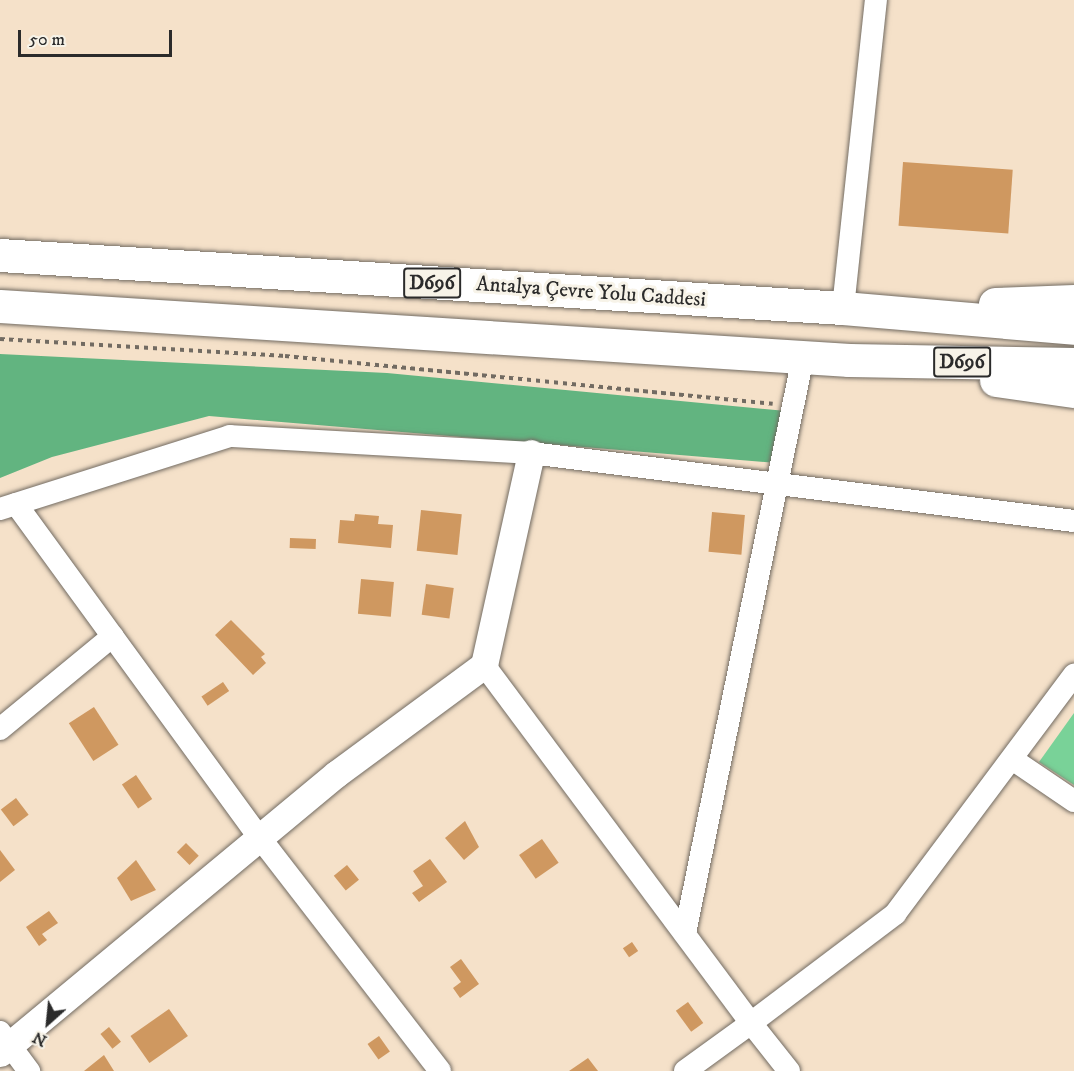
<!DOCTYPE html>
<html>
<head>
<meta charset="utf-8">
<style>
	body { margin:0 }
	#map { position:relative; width:1074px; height:1071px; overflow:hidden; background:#f5e1c9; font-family:"IM FELL DW Pica",serif }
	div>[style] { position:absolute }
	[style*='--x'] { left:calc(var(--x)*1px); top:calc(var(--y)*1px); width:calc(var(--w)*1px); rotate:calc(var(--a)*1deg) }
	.green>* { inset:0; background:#79d298 }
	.forest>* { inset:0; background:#62b480 }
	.building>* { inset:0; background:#cf9860; transform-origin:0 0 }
	.path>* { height:4px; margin-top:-2px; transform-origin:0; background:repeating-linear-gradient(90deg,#726b62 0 4.5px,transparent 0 9px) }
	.roads { filter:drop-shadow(0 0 2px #726b62) drop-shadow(0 0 2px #726b62) }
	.minor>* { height:22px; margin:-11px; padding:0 11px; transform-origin:11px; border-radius:11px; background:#fff }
	.tertiary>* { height:27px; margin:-13.5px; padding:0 13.5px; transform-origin:13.5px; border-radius:13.5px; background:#fff }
	.trunk>* { height:33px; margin:-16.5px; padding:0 16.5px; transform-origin:16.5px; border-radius:16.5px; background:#fff }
	span { translate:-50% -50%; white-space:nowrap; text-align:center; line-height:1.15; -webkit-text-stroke:6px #f7f3e8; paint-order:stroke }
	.shield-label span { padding:2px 4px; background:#f7f3e8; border:2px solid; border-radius:4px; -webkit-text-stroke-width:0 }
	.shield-label { font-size:20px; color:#2b2b2b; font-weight:700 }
	.street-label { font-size:21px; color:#2b2b2b }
	.north { position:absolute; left:18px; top:993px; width:60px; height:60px; -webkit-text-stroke:4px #f7f3e8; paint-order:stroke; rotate:207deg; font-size:16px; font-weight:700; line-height:24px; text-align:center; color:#2b2b2b }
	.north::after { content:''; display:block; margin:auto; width:21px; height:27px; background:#2b2b2b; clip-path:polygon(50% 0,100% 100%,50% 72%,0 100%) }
	.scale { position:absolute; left:18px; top:30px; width:154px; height:27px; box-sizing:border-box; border:3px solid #2b2b2b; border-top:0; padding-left:8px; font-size:18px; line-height:21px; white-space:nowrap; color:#2b2b2b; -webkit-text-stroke:4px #f7f3e8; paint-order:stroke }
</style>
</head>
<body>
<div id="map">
	<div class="green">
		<i style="clip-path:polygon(1074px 713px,1074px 785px,1039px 762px)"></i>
	</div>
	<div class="forest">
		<i style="clip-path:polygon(0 354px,387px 373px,786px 411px,776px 463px,209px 416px,52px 457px,0 478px)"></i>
	</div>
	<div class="building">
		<i style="left:903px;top:162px;width:110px;height:64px;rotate:4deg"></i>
		<i style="left:421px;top:510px;width:41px;height:41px;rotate:6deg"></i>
		<i style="left:712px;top:512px;width:33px;height:40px;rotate:5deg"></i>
		<i style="clip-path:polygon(355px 514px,379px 516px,378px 524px,393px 525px,391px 548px,338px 543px,340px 520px,354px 521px)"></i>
		<i style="left:290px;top:538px;width:26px;height:10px;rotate:2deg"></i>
		<i style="left:361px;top:579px;width:33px;height:35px;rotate:5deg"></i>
		<i style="left:426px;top:584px;width:28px;height:31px;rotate:8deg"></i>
		<i style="clip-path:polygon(231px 620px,265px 654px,261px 657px,266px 663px,253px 675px,215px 635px)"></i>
		<i style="left:223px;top:682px;width:11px;height:26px;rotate:56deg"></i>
		<i style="left:94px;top:707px;width:45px;height:30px;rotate:57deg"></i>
		<i style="left:136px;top:775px;width:29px;height:17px;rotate:56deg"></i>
		<i style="left:16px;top:798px;width:21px;height:19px;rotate:53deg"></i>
		<i style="clip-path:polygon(465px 821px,479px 847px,464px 860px,445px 838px)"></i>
		<i style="left:542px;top:839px;width:29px;height:28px;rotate:55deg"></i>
		<i style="left:186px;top:843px;width:18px;height:13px;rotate:45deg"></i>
		<i style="clip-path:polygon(0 850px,15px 870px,0 882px)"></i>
		<i style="clip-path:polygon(430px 859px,447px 882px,419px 902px,412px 893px,423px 886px,413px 871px)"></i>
		<i style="clip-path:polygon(136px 860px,156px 890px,131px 901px,117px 878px)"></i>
		<i style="left:347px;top:865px;width:19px;height:17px;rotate:51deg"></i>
		<i style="clip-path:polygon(49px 911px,58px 923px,42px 934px,47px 940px,39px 946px,26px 927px)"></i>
		<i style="left:632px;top:942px;width:11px;height:11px;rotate:56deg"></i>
		<i style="clip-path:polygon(461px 959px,479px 984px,460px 998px,453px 988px,461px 982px,450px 967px)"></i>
		<i style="left:688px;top:1002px;width:26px;height:15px;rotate:54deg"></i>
		<i style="left:169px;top:1009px;width:33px;height:47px;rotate:55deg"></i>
		<i style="left:109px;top:1027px;width:19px;height:11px;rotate:51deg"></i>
		<i style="left:379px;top:1036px;width:19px;height:14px;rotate:55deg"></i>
		<i style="clip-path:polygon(104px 1055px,114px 1071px,84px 1071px)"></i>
		<i style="clip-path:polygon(588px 1058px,598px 1071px,569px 1071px)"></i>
	</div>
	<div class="path">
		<i style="--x:0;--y:339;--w:286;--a:3.4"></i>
		<i style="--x:285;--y:356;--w:490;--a:5.6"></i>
	</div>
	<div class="roads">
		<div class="minor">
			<i style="--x:843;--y:308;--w:310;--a:-83.9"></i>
			<i style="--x:16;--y:504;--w:414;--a:53.9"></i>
			<i style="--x:260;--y:838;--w:294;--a:52.3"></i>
			<i style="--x:0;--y:509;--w:241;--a:-17.6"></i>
			<i style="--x:230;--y:436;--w:301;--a:3.2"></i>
			<i style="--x:531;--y:453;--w:547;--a:7.14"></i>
			<i style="--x:484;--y:665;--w:447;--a:53.3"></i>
			<i style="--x:751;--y:1023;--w:181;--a:-37.1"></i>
			<i style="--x:895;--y:914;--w:299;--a:-53.2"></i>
			<i style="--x:0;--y:729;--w:146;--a:-39.5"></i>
			<i style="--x:1012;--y:759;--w:75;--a:34.1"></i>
			<i style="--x:685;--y:933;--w:588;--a:-78.42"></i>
			<i style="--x:0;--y:1032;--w:49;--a:53.4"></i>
			<i style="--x:685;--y:1071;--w:82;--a:-36"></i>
			<i style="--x:751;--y:1023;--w:61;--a:51.6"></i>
		</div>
		<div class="tertiary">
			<i style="--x:0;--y:1053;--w:437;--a:-39.7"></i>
			<i style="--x:336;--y:774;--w:184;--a:-36.4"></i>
			<i style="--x:484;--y:665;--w:217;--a:-77.5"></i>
		</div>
		<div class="trunk">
			<i style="--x:0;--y:255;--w:845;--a:3.6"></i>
			<i style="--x:843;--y:308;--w:232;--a:4.9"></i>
			<i style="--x:995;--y:304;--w:79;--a:-2.2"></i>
			<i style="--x:0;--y:306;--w:851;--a:3.64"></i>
			<i style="--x:849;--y:360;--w:225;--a:1"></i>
			<i style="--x:996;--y:380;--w:79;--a:8"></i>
		</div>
	</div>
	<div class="shield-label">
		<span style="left:432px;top:283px">D696</span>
		<span style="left:962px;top:362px">D696</span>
	</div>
	<div class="street-label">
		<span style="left:591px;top:292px;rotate:4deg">Antalya Çevre Yolu Caddesi</span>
	</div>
	<div class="north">N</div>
	<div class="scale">50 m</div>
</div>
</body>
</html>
